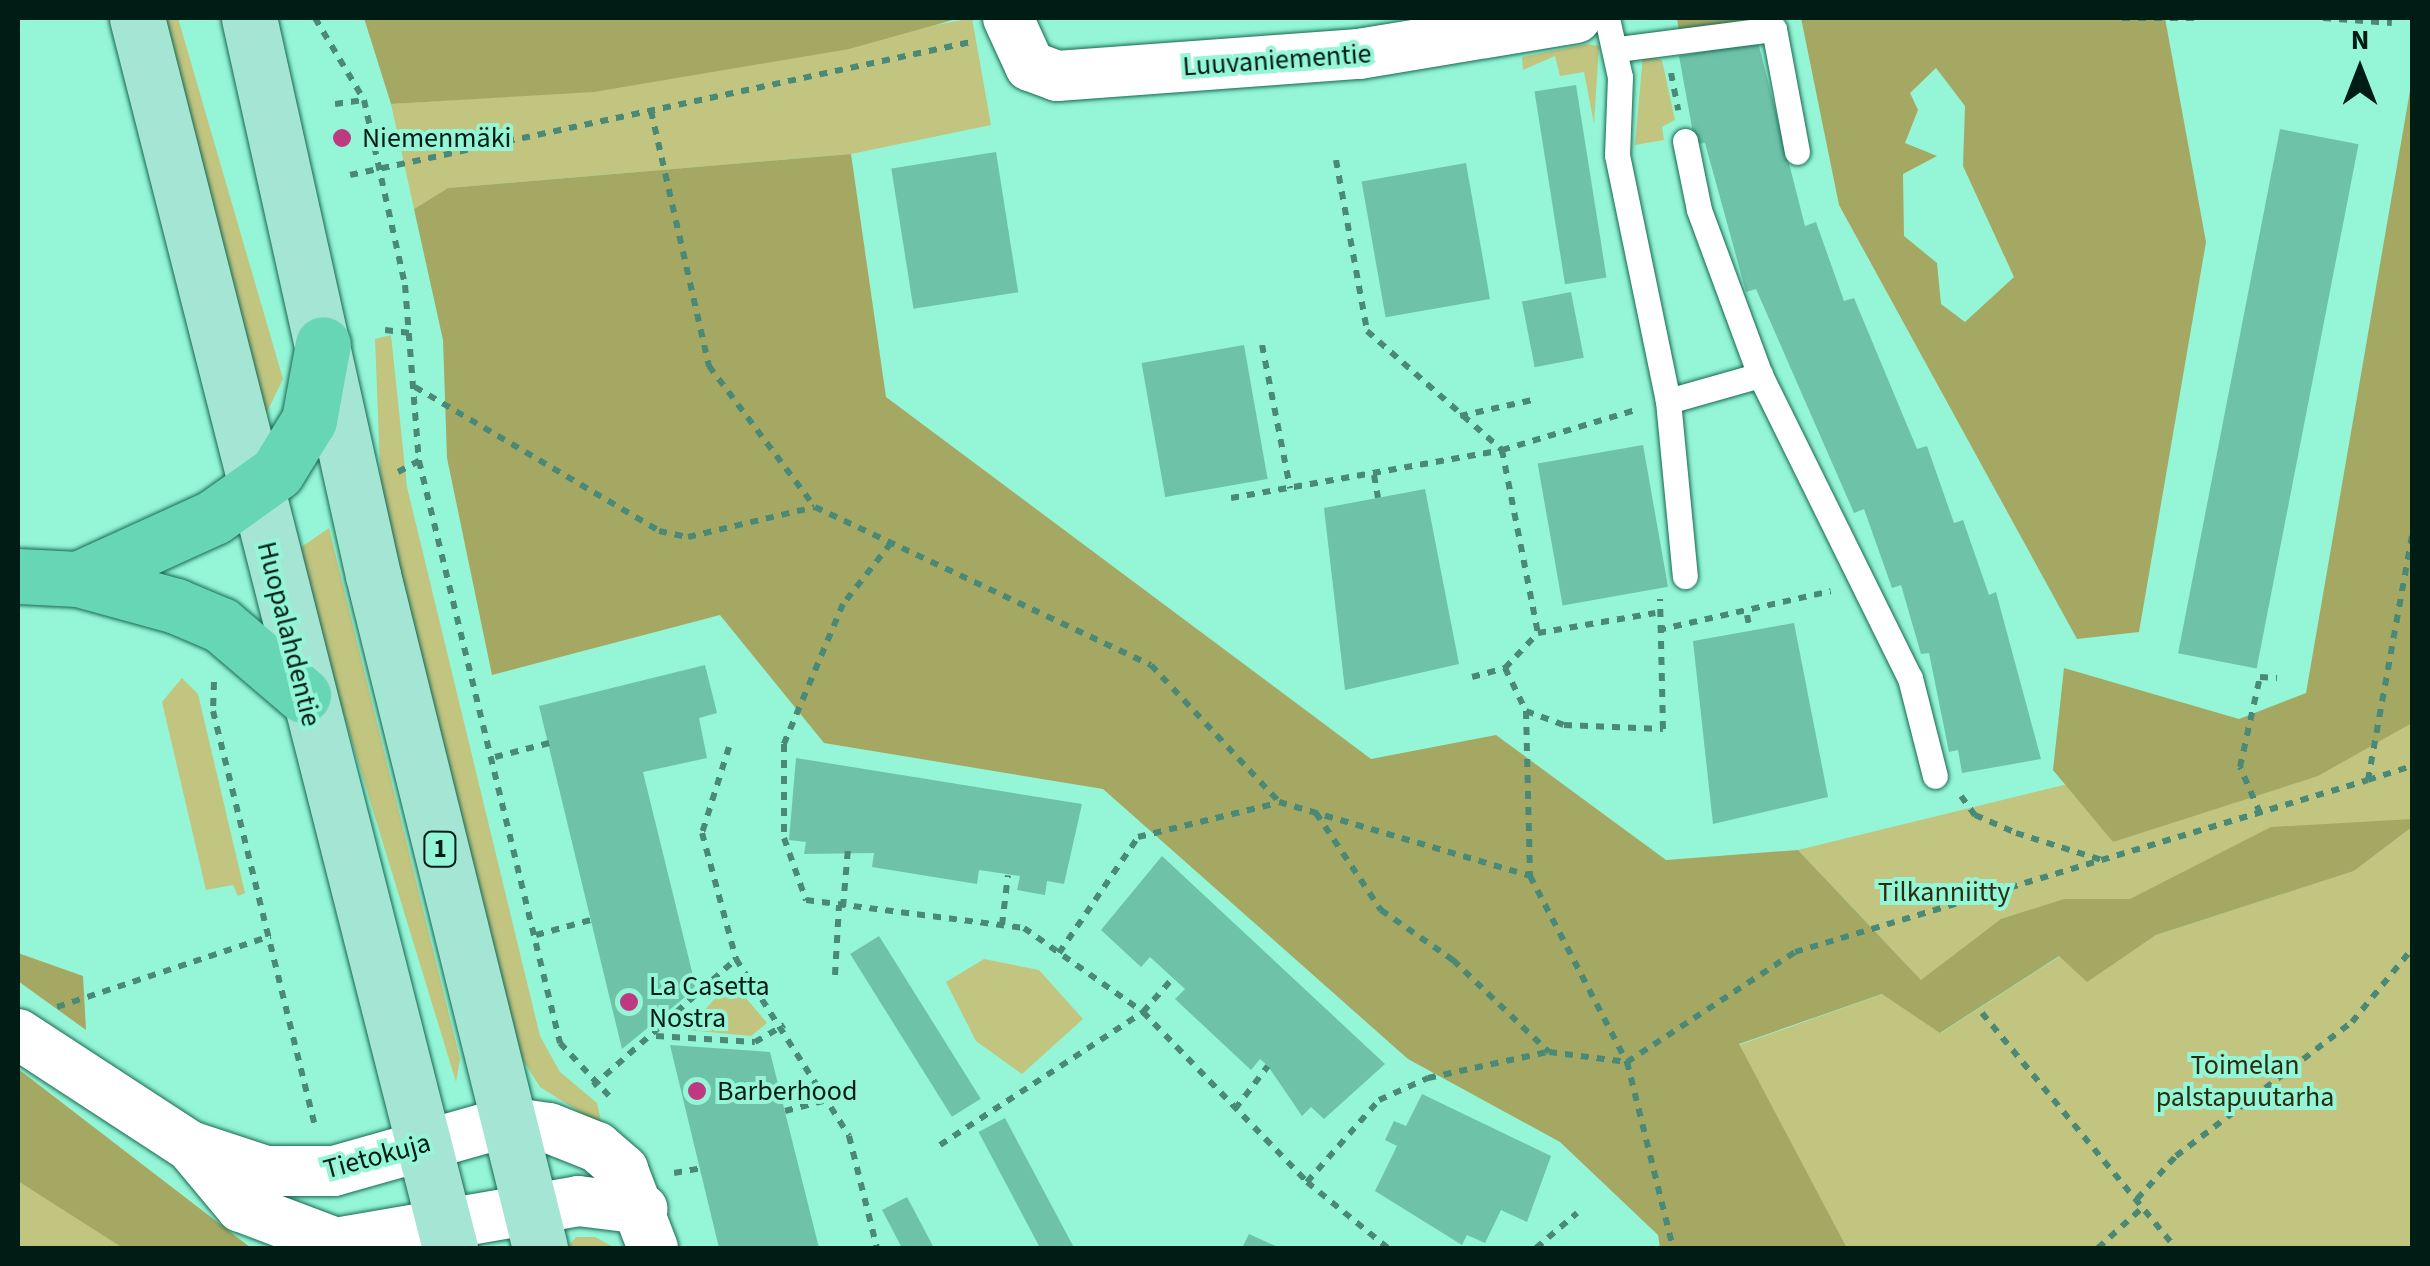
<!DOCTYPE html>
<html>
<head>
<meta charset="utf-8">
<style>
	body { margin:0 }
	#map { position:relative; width:2430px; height:1266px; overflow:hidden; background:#94f6d6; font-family:"Source Sans 3",sans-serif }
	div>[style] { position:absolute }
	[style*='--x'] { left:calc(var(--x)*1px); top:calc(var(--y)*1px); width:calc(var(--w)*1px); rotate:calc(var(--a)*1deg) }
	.green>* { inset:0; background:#c1c580 }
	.forest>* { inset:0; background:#a5a863 }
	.building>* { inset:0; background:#6ec2a8; transform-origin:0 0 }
	.path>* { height:6px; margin-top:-3px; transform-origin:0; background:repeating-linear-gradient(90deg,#498975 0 8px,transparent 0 16px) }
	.roads { filter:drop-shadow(0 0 2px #176853) drop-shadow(0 0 2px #176853) }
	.service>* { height:25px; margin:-12.5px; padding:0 12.5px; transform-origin:12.5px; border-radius:12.5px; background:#fff }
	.minor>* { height:50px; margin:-25px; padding:0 25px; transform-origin:25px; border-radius:25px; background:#fff }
	.primary>* { height:55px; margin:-27.5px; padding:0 27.5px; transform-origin:27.5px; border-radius:27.5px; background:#a4e6d3 }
	.motorway>* { height:55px; margin:-27.5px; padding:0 27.5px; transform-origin:27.5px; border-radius:27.5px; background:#67d6b5 }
	.dots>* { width:28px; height:28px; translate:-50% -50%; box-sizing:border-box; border:5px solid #94f6d6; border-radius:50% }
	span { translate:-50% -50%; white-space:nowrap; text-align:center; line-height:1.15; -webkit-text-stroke:8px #94f6d6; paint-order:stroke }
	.shield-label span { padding:2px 8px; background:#94f6d6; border:2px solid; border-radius:8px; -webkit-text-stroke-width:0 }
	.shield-label { font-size:25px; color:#001d15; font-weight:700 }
	.street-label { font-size:28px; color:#001d15 }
	.poi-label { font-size:28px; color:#001d15 }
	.left { translate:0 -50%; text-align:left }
	.park-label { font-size:28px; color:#2b2d0d }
	.frame { position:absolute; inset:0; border:20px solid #001d15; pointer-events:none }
	.north { position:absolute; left:2310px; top:20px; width:100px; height:100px; -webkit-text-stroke:8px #94f6d6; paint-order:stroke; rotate:0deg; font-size:28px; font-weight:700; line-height:40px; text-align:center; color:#001d15 }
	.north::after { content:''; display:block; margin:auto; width:35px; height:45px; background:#001d15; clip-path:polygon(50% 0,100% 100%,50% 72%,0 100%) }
</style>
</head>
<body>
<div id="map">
	<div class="green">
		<i style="clip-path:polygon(165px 18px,178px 18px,283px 379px,264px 418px)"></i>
		<i style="clip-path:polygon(972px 18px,991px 125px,851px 154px,448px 188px,414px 209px,391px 104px,594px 91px)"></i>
		<i style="clip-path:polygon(1587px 44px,1599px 46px,1594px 124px,1584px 72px,1560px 76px,1555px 56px,1523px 70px,1522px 57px)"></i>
		<i style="clip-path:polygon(1643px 55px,1662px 60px,1675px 120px,1662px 127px,1664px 140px,1635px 145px)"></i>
		<i style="clip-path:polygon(2412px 164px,2412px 822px,1921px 980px,1798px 850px,2325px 721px)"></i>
		<i style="clip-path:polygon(391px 335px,407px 487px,540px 1036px,560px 1072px,597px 1103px,602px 1126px,540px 1087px,515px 1047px,381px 492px,375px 339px)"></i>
		<i style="clip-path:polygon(329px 528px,460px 1059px,456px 1082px,294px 552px)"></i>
		<i style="clip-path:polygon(182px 678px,198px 694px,245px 893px,238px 896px,233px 885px,206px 890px,162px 702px)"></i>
		<i style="clip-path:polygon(2412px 827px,2412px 1248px,1847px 1248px,1739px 1045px,1883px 994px,1941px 1033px,2060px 956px,2087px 981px,2156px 935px,2354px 871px)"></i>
		<i style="clip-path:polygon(984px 959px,1039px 970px,1083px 1019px,1022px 1074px,976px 1041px,946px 982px)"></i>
		<i style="clip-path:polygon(731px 980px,767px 1023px,751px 1036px,687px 1030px)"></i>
		<i style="clip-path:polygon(18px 1069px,251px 1248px,253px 1248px,18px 1248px)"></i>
		<i style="clip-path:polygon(576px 1237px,595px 1237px,615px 1248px,567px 1248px)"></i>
	</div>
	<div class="forest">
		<i style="clip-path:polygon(364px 18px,960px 18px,849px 49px,594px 92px,391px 104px)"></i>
		<i style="clip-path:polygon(1677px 18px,1756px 18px,1679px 31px)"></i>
		<i style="clip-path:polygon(evenodd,1801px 18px,2165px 18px,2206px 242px,2139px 632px,2077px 639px,1839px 205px,1801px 18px,1936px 68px,1965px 106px,1963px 166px,2014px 277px,1965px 322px,1941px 304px,1937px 263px,1904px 236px,1903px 174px,1937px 156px,1905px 143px,1918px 110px,1910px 93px,1936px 68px)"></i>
		<i style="clip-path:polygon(2412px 79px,2412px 723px,2318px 776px,2113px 842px,2053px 770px,2064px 668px,2239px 719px,2306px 693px)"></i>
		<i style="clip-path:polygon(851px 154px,886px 397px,1371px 759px,1496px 735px,1666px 860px,1798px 850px,1921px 980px,2001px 919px,2064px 899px,2130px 899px,2271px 827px,2412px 819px,2412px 827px,2354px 871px,2156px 935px,2087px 982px,2059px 956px,1940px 1033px,1882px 994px,1739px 1044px,1847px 1248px,1660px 1248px,1658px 1235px,1560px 1142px,1408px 1059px,1103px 789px,824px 743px,720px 615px,492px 675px,447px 458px,443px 340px,414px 209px,448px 188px)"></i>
		<i style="clip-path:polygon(18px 953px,83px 976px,86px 1030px,18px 981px)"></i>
		<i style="clip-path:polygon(18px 1069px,251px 1248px,123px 1248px,18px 1181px)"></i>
	</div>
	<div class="building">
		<i style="clip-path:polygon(1758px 42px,1805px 226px,1816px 222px,1844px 301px,1854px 298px,1917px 449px,1927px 446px,1954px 523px,1963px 520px,1989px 595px,1996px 592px,2041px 759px,1962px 773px,1958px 750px,1949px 752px,1929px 653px,1921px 654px,1901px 585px,1892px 588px,1864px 509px,1854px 513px,1756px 289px,1746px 292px,1705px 143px,1695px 144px,1679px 56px)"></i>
		<i style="left:1576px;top:85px;width:195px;height:42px;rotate:81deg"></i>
		<i style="left:2280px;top:129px;width:80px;height:534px;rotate:11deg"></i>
		<i style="left:996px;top:152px;width:142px;height:106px;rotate:81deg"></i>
		<i style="left:1466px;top:163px;width:138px;height:106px;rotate:80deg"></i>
		<i style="left:1571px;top:292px;width:67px;height:50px;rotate:79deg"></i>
		<i style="left:1244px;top:345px;width:136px;height:104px;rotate:80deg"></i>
		<i style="left:1643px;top:445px;width:144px;height:107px;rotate:80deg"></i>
		<i style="clip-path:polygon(1425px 489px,1459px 664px,1345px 690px,1324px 508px)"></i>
		<i style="clip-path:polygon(1794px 623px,1828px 797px,1713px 824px,1693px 641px)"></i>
		<i style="clip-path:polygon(705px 665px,717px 713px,699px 718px,707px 758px,643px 772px,696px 988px,622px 1049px,539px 706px)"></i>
		<i style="clip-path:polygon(796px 758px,1082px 804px,1064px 884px,1047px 881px,1045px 895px,1017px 890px,1020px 876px,979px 870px,977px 884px,872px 867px,874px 853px,804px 854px,806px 842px,789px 840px)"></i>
		<i style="clip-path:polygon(1162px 856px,1385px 1064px,1324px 1119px,1311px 1107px,1302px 1116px,1268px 1066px,1260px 1059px,1251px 1070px,1175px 999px,1185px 989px,1173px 978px,1150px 957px,1141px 967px,1101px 930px)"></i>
		<i style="left:879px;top:936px;width:192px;height:34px;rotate:58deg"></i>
		<i style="clip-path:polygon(670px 1045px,770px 1052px,819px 1248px,719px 1248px)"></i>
		<i style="clip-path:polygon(1422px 1094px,1551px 1156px,1527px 1222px,1501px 1210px,1485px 1243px,1467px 1235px,1462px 1245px,1375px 1191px,1397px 1146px,1385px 1140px,1394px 1121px,1406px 1126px)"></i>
		<i style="left:1005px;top:1118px;width:147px;height:30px;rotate:62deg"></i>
		<i style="clip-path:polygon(907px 1197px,934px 1248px,902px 1248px,882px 1210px)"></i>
		<i style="clip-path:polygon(1249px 1234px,1280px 1248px,1242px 1248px)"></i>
	</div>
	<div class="path">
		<i style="--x:315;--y:18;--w:96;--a:59.1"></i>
		<i style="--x:364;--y:100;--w:189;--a:77.5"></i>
		<i style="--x:405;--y:285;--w:177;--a:85.5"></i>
		<i style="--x:419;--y:461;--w:599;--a:76.38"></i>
		<i style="--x:560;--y:1043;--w:76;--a:47.1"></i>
		<i style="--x:2122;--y:18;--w:78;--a:0"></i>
		<i style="--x:2323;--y:18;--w:69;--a:4.1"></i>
		<i style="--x:1671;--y:73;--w:38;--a:79"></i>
		<i style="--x:335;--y:104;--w:29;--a:-8"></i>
		<i style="--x:651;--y:111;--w:262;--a:77.2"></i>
		<i style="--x:709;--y:366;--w:176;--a:53.1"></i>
		<i style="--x:1336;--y:160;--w:174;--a:79.7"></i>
		<i style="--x:1367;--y:331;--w:180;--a:41.4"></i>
		<i style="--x:1502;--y:450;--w:187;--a:78.9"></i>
		<i style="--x:1538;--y:633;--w:119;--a:-9.7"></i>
		<i style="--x:350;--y:175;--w:635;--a:-12.09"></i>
		<i style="--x:385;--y:330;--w:25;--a:7"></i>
		<i style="--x:1262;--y:345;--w:146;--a:78.9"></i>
		<i style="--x:415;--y:387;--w:283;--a:30.5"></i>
		<i style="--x:659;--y:531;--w:30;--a:12"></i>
		<i style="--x:688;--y:537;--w:130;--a:-13.3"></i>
		<i style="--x:815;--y:507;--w:371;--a:25.2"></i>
		<i style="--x:1151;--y:665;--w:187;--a:46.9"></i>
		<i style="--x:1279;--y:802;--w:262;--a:16.4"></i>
		<i style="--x:1530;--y:876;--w:210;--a:62.5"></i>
		<i style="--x:1627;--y:1062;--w:192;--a:76.1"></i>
		<i style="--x:1460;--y:416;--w:74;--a:-12.5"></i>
		<i style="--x:398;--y:472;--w:24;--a:-28"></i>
		<i style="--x:1374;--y:475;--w:23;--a:80"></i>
		<i style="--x:1231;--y:498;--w:275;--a:-10"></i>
		<i style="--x:1502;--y:450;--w:139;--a:-16.7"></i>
		<i style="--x:891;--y:543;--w:78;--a:128.2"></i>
		<i style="--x:843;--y:604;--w:152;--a:112.9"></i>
		<i style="--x:784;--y:744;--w:94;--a:90"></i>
		<i style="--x:784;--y:838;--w:66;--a:70.5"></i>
		<i style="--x:806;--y:900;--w:220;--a:7.3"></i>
		<i style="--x:1024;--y:928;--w:146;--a:35.2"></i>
		<i style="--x:1143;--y:1012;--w:236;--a:46"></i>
		<i style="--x:1307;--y:1182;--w:104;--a:39.2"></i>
		<i style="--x:1747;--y:615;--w:15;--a:79"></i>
		<i style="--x:1658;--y:630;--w:177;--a:-12.7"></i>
		<i style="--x:1505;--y:668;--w:48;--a:64"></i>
		<i style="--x:1526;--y:711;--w:40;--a:20.2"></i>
		<i style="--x:1564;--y:725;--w:99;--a:2.3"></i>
		<i style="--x:1663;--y:729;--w:130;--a:-91.3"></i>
		<i style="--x:1472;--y:677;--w:34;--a:-15"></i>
		<i style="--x:1505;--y:668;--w:48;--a:-46.7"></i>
		<i style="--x:214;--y:682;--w:29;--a:92"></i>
		<i style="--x:213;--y:711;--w:428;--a:76.2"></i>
		<i style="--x:1526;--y:711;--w:165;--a:88.6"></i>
		<i style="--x:729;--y:747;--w:90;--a:107.4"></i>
		<i style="--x:702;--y:833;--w:131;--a:74.9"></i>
		<i style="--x:736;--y:959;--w:210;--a:57.4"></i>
		<i style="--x:849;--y:1136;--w:115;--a:76"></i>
		<i style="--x:495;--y:757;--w:56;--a:-14.5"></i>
		<i style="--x:2368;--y:780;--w:46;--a:-17.7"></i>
		<i style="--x:1961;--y:796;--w:24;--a:54"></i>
		<i style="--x:1975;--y:815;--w:45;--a:23.7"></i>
		<i style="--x:2016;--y:833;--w:93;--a:17.5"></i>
		<i style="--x:1316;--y:813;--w:117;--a:56.2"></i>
		<i style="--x:1381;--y:910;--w:88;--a:34.8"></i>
		<i style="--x:1453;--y:960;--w:133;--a:43.8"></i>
		<i style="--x:1549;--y:1052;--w:79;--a:7.3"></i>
		<i style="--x:1627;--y:1062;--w:201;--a:-33.2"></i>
		<i style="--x:1795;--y:952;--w:598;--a:-16.71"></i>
		<i style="--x:2368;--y:780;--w:248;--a:-79.8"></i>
		<i style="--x:2260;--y:813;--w:50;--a:-113.5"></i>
		<i style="--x:2240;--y:767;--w:92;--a:-77.5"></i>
		<i style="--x:2260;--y:677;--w:17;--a:3"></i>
		<i style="--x:843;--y:907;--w:58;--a:-85.1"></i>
		<i style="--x:1002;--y:925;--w:50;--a:-83.2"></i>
		<i style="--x:536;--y:935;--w:57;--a:-15.3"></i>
		<i style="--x:1059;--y:953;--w:140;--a:-55.7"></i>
		<i style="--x:1138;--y:837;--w:144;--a:-13.7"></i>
		<i style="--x:835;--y:975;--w:70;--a:-86.7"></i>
		<i style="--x:57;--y:1007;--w:225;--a:-18.4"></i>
		<i style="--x:1982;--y:1013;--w:305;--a:50.5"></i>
		<i style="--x:656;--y:1036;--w:99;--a:3.5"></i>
		<i style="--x:755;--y:1042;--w:34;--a:-30"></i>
		<i style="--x:593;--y:1086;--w:191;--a:-41.6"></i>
		<i style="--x:1235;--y:1109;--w:54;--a:-52.5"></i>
		<i style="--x:785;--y:1111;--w:43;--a:-14.7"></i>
		<i style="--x:940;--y:1145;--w:243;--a:-33.2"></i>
		<i style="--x:1143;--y:1012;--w:45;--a:-48.6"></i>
		<i style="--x:674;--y:1173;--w:28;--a:-10"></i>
		<i style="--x:1307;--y:1182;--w:109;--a:-48.7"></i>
		<i style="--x:1379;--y:1100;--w:54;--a:-24.2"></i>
		<i style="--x:1428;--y:1078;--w:122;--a:-12.3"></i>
		<i style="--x:2137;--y:1199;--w:58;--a:-47.8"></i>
		<i style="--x:2176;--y:1156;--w:221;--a:-37.3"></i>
		<i style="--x:2352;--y:1022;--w:94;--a:-50.6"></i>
		<i style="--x:1536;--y:1248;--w:54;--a:-40.5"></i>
		<i style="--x:2098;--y:1248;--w:61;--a:-42.3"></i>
	</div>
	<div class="roads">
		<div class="service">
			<i style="--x:1607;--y:18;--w:60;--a:77.6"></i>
			<i style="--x:1620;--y:77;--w:78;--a:92.2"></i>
			<i style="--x:1617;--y:155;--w:251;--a:78.3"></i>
			<i style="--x:1668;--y:401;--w:176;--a:84.5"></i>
			<i style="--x:1618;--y:49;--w:157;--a:-7.3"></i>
			<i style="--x:1774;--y:29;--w:125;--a:79.4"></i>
			<i style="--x:1685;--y:141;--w:70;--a:78.5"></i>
			<i style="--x:1699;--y:210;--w:176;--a:69.7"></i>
			<i style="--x:1760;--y:375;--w:338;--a:63.7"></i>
			<i style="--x:1910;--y:678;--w:101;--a:75.7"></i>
			<i style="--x:1668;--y:401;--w:96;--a:-15.8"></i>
		</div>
		<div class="minor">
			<i style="--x:1008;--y:18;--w:53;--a:65.4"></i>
			<i style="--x:1030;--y:66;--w:29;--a:20"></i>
			<i style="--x:1057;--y:76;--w:303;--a:-4.2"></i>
			<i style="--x:1359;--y:54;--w:220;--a:-9.4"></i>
			<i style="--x:18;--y:1034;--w:205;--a:33.1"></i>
			<i style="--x:190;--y:1146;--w:80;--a:18.2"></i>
			<i style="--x:266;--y:1171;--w:68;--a:0"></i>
			<i style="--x:334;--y:1171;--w:180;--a:-15.8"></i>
			<i style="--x:507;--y:1122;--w:42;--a:8.1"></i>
			<i style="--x:549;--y:1128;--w:52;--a:21.6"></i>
			<i style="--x:597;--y:1147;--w:35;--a:41"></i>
			<i style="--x:623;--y:1170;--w:84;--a:69"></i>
			<i style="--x:190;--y:1146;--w:80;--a:50.1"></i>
			<i style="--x:241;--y:1207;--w:102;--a:20.8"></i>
			<i style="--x:336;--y:1243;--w:246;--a:-9.8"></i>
			<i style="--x:578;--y:1201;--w:65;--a:7"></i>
		</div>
		<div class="primary">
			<i style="--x:137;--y:18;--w:1269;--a:75.72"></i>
			<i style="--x:249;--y:18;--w:571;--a:77.45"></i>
			<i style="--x:373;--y:575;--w:693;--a:76.06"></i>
		</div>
		<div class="motorway">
			<i style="--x:18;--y:576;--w:60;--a:2.9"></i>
			<i style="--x:78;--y:579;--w:102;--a:15.4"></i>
			<i style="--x:176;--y:606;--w:49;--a:22.9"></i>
			<i style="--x:221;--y:625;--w:108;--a:40.5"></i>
			<i style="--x:78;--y:579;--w:149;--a:-24.5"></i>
			<i style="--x:214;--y:517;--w:77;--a:-35.5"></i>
			<i style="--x:277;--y:472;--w:61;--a:-58.4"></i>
			<i style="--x:309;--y:420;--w:77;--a:-79.6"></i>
		</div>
	</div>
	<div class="dots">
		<i style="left:342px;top:138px;background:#bd3a81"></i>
		<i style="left:629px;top:1002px;background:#bd3a81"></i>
		<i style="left:697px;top:1091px;background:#bd3a81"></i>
	</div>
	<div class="shield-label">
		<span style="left:440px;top:849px">1</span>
	</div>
	<div class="street-label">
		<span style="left:1277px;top:60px;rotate:-4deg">Luuvaniementie</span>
		<span style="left:289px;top:634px;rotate:76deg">Huopalahdentie</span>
		<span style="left:377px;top:1156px;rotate:-15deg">Tietokuja</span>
	</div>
	<div class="poi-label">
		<span class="left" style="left:362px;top:138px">Niemenmäki</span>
		<span class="left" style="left:649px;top:1002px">La Casetta<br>Nostra</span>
		<span class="left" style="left:717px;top:1091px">Barberhood</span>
	</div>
	<div class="park-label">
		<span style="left:1944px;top:892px">Tilkanniitty</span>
		<span style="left:2245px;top:1081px">Toimelan<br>palstapuutarha</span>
	</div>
	<div class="frame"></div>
	<div class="north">N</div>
</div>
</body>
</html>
